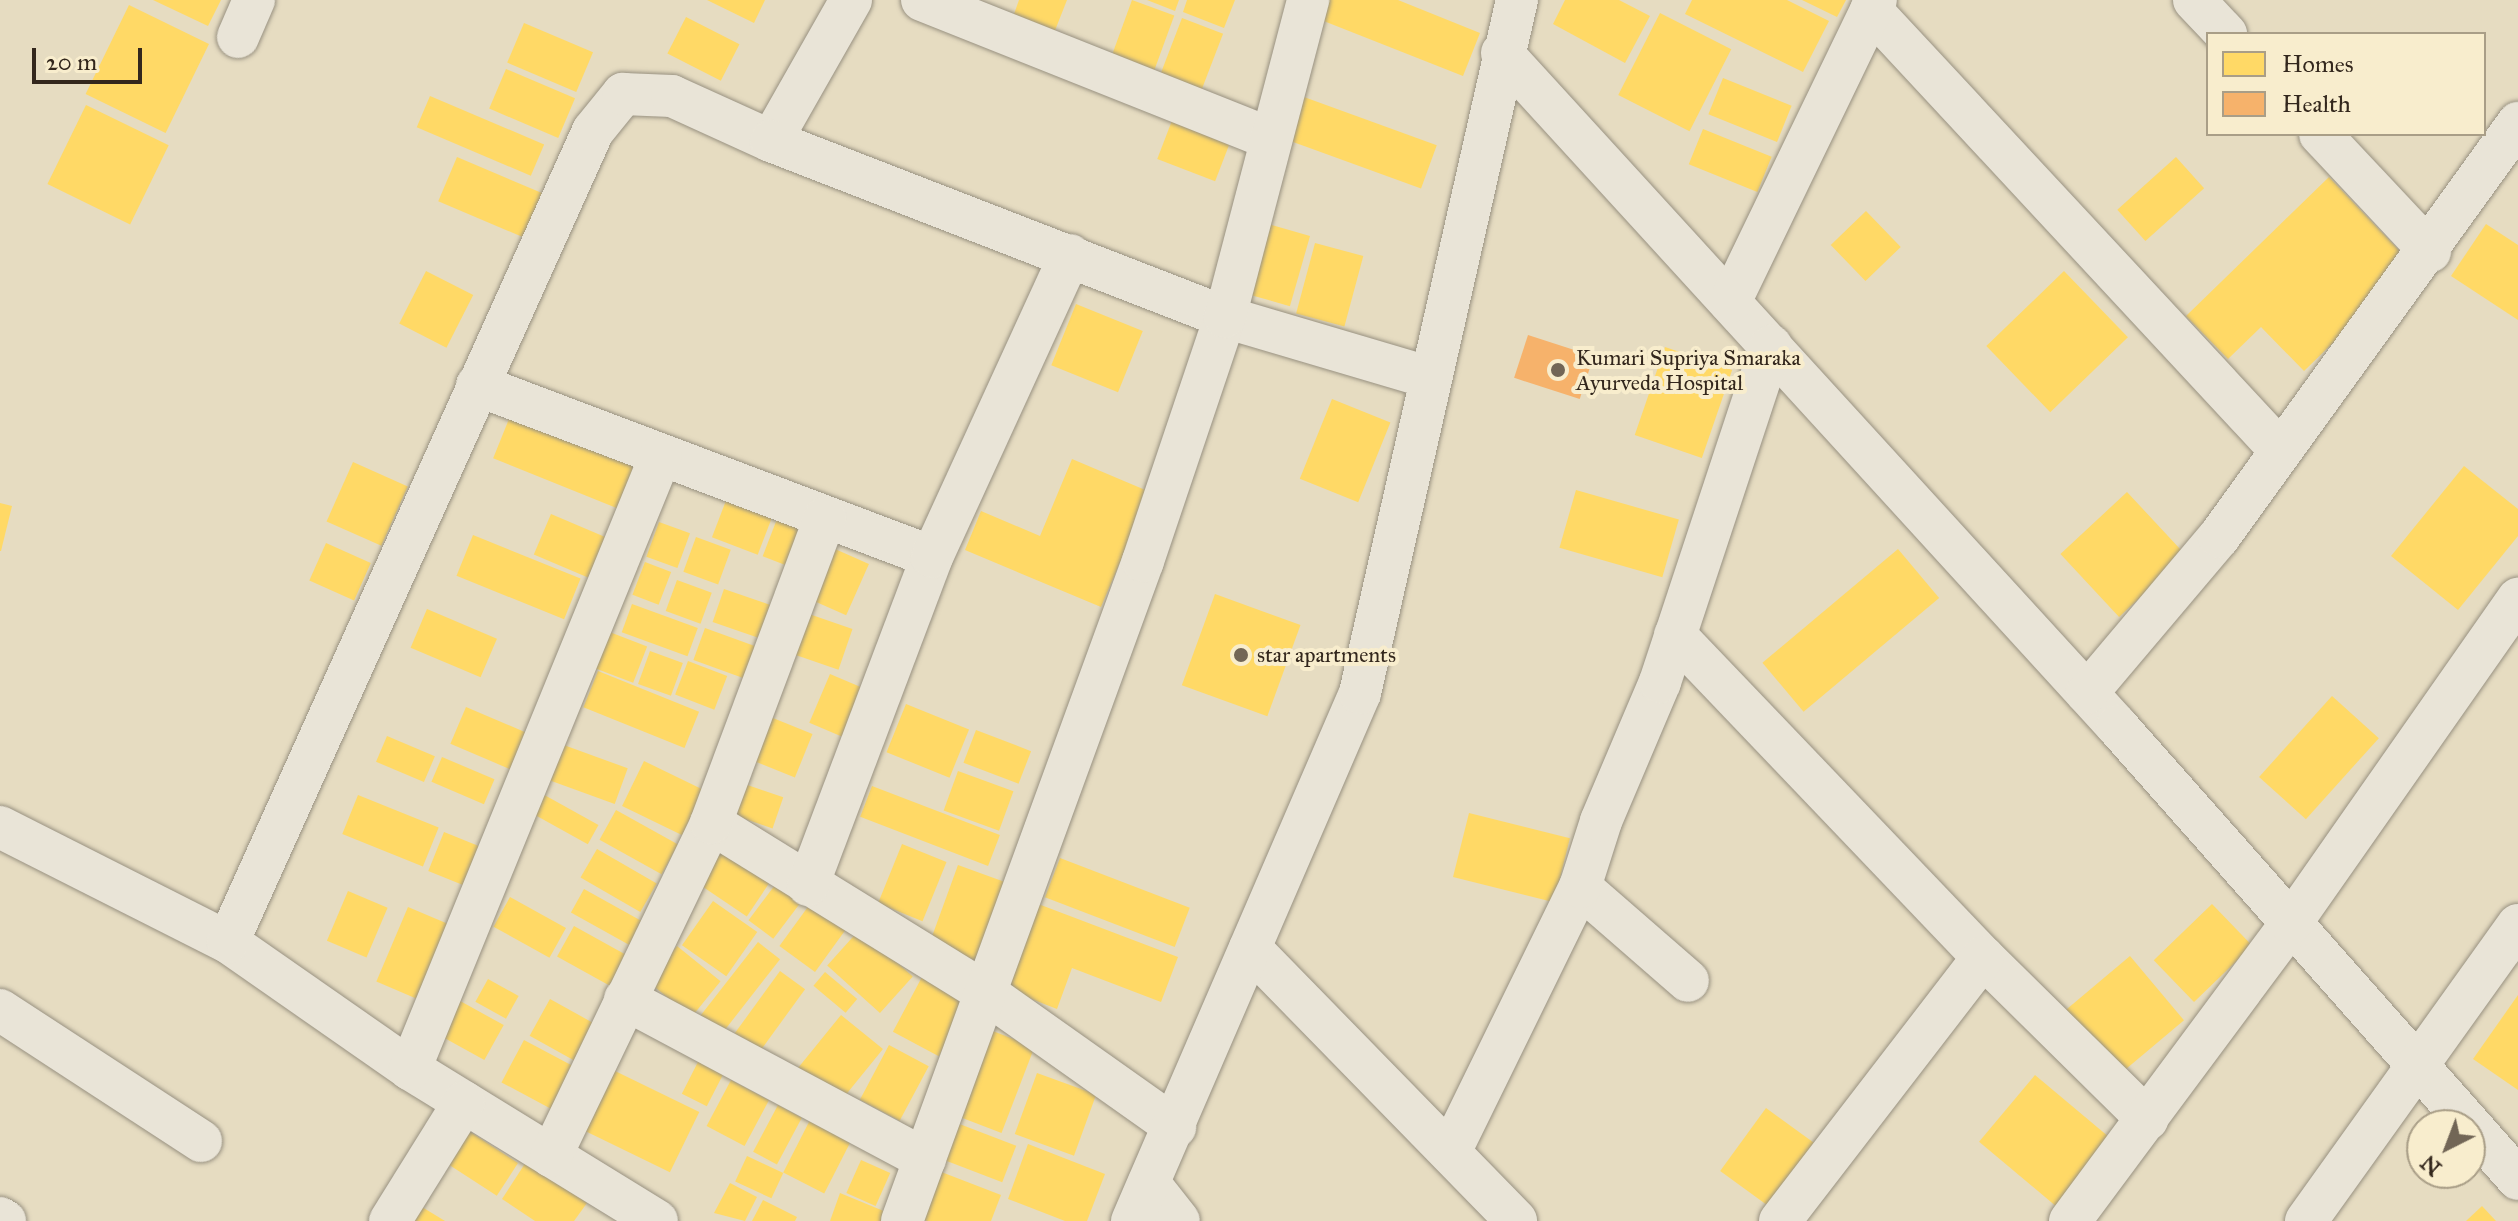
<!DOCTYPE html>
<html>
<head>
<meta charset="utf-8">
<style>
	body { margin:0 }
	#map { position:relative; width:2518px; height:1221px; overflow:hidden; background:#e6dcc1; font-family:"IM FELL Great Primer",serif }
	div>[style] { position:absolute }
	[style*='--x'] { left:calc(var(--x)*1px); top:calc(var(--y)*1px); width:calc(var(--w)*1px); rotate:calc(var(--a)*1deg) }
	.homes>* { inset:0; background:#ffd966; transform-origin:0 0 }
	.health>* { inset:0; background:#f6b26b; transform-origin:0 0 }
	.roads { filter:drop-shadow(0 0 2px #989181) drop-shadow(0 0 2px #989181) }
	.minor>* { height:42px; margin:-21px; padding:0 21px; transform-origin:21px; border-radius:21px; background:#e9e4d7 }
	.dots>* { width:22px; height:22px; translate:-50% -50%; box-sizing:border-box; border:4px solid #f8edcd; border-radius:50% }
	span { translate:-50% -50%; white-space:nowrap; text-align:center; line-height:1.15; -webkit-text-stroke:8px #f8edcd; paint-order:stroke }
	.poi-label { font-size:22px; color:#33271d }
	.left { translate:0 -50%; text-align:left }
	.legend { position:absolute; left:2206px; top:32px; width:280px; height:104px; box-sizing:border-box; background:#f8edcd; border:2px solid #a99e87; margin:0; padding:10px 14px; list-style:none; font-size:24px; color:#33271d }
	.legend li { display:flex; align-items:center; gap:16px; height:40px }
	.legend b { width:40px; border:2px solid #a99e87 }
	.north { position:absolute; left:2406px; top:1109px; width:80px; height:80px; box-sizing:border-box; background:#f8edcd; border:2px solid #a99e87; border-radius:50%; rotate:222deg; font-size:22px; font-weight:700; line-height:32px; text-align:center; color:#33271d }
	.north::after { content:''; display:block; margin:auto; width:28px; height:36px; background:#726656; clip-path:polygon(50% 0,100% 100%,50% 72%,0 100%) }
	.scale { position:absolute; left:32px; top:48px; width:110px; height:36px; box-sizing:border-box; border:4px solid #33271d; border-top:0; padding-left:10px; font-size:24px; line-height:28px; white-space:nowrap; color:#33271d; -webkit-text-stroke:6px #f8edcd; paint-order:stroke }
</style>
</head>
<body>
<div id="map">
	<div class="homes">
		<i style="clip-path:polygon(153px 0,221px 0,208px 26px)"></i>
		<i style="clip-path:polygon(707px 0,765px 0,754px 23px)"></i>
		<i style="clip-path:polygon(1019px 0,1067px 0,1054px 33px,1013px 17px)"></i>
		<i style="left:1132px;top:0;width:45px;height:59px;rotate:20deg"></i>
		<i style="clip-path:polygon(1147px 0,1179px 0,1175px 11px)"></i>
		<i style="clip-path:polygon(1187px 0,1235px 0,1224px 28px,1183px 12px)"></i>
		<i style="clip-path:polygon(1317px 0,1398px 0,1480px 33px,1463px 76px,1311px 16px)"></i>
		<i style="clip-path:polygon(1565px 0,1619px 0,1650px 16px,1625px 63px,1553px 24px)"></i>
		<i style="clip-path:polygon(1692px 0,1787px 0,1829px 21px,1803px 72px,1685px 14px)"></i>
		<i style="clip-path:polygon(1802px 0,1846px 0,1837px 17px)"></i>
		<i style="left:129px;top:5px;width:89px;height:99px;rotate:26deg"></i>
		<i style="left:1660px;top:13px;width:80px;height:92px;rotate:27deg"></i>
		<i style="left:686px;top:17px;width:60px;height:41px;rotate:27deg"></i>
		<i style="left:1182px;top:18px;width:44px;height:61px;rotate:21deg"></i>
		<i style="left:524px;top:23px;width:75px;height:43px;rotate:23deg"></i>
		<i style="left:506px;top:69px;width:75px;height:43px;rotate:23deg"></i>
		<i style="left:1723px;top:78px;width:74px;height:39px;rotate:22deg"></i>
		<i style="left:1293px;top:93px;width:153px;height:46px;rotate:20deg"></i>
		<i style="left:430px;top:96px;width:124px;height:34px;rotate:23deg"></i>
		<i style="left:86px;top:105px;width:92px;height:88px;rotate:26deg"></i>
		<i style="left:1173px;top:118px;width:62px;height:44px;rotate:21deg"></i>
		<i style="left:1703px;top:129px;width:74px;height:38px;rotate:22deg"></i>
		<i style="left:457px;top:157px;width:100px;height:48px;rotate:23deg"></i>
		<i style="left:2176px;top:157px;width:42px;height:79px;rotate:48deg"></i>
		<i style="clip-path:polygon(2329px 177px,2413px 265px,2304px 371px,2261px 327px,2228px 359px,2186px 316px)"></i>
		<i style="left:1866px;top:211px;width:50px;height:49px;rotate:46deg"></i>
		<i style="left:1261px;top:222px;width:51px;height:73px;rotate:16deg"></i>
		<i style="clip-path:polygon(2486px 224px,2518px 245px,2518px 320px,2451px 276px)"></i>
		<i style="left:1315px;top:243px;width:50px;height:73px;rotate:15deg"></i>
		<i style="left:426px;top:271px;width:53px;height:59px;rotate:27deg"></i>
		<i style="left:2064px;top:271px;width:92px;height:108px;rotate:46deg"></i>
		<i style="left:1076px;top:304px;width:72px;height:66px;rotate:22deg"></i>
		<i style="left:1665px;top:347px;width:71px;height:93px;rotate:19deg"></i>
		<i style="left:1332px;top:399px;width:63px;height:86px;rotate:22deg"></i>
		<i style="left:513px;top:409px;width:147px;height:53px;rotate:22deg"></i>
		<i style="clip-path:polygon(1072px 459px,1150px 492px,1101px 607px,965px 550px,981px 511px,1040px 536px)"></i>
		<i style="left:353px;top:462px;width:60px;height:65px;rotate:24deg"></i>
		<i style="clip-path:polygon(2464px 466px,2518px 509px,2518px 536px,2458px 610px,2391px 556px)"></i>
		<i style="left:1576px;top:490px;width:107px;height:60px;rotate:16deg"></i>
		<i style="left:2127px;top:492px;width:86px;height:91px;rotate:47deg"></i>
		<i style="left:727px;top:498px;width:49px;height:42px;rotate:21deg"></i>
		<i style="clip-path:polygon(0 503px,12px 506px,1px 551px,0 551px)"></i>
		<i style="left:551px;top:514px;width:62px;height:44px;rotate:23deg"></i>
		<i style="left:777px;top:519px;width:36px;height:40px;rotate:21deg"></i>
		<i style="left:659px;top:522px;width:33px;height:37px;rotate:20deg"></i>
		<i style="left:473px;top:535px;width:116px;height:44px;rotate:22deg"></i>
		<i style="left:696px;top:537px;width:37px;height:37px;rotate:20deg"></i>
		<i style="left:326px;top:543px;width:49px;height:41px;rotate:24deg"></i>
		<i style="left:826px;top:545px;width:47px;height:56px;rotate:24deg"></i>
		<i style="left:1898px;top:549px;width:64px;height:177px;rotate:50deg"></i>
		<i style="left:645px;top:562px;width:28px;height:35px;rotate:21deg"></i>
		<i style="left:677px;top:580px;width:37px;height:33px;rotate:20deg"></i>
		<i style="left:724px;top:589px;width:49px;height:35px;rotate:19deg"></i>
		<i style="left:1215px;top:594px;width:91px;height:97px;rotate:20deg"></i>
		<i style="left:632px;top:604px;width:70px;height:30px;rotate:20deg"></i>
		<i style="left:427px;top:609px;width:76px;height:42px;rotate:23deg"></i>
		<i style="left:809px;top:614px;width:46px;height:43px;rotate:19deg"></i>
		<i style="left:705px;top:628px;width:58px;height:34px;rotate:20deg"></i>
		<i style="left:607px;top:631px;width:43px;height:39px;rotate:21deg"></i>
		<i style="left:650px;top:651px;width:35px;height:35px;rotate:20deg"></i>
		<i style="left:688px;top:661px;width:42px;height:36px;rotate:21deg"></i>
		<i style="left:598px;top:671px;width:109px;height:39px;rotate:22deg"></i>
		<i style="left:830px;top:674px;width:39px;height:53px;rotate:23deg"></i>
		<i style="left:2332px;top:696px;width:63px;height:109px;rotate:42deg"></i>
		<i style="left:906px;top:704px;width:68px;height:52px;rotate:22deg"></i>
		<i style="left:466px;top:707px;width:65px;height:40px;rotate:23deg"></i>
		<i style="left:768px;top:716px;width:48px;height:47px;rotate:22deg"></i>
		<i style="left:976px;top:730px;width:59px;height:35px;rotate:21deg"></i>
		<i style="left:387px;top:736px;width:52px;height:28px;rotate:23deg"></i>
		<i style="left:561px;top:744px;width:71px;height:38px;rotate:20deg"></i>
		<i style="left:442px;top:757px;width:57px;height:27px;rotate:23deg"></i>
		<i style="left:644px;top:761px;width:67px;height:50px;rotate:26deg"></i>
		<i style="left:958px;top:771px;width:59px;height:42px;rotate:20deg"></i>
		<i style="left:736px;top:781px;width:50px;height:33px;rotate:19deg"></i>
		<i style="left:872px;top:786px;width:137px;height:33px;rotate:21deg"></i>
		<i style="left:539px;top:792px;width:68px;height:22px;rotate:29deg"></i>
		<i style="left:358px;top:795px;width:87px;height:42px;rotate:22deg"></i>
		<i style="left:616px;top:810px;width:71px;height:34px;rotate:29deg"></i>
		<i style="left:1469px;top:813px;width:104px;height:66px;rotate:14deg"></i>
		<i style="left:444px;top:832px;width:50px;height:42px;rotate:22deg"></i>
		<i style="left:902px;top:844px;width:48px;height:64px;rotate:22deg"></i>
		<i style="left:725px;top:845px;width:58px;height:47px;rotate:34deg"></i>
		<i style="left:597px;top:849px;width:69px;height:33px;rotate:30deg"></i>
		<i style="left:1060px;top:858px;width:139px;height:42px;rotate:21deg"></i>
		<i style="left:958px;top:865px;width:52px;height:84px;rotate:20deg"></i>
		<i style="left:778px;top:881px;width:31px;height:49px;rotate:37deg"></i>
		<i style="left:584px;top:889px;width:73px;height:27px;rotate:29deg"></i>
		<i style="left:348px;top:891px;width:43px;height:54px;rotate:23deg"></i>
		<i style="left:510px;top:897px;width:64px;height:34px;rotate:29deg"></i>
		<i style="left:713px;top:901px;width:54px;height:54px;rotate:35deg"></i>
		<i style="clip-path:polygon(1033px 902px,1178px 957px,1161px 1002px,1072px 968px,1057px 1009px,1001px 987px)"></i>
		<i style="left:810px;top:904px;width:44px;height:52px;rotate:36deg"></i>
		<i style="left:2212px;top:904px;width:58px;height:81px;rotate:46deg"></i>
		<i style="left:408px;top:907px;width:47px;height:81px;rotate:23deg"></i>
		<i style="left:574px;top:926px;width:65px;height:35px;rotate:29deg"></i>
		<i style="left:860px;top:929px;width:71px;height:49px;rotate:42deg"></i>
		<i style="left:758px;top:942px;width:28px;height:99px;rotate:38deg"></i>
		<i style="left:677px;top:946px;width:56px;height:46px;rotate:39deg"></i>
		<i style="left:2130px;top:956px;width:84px;height:85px;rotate:50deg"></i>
		<i style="left:780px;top:971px;width:31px;height:77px;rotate:36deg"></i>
		<i style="left:825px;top:972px;width:42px;height:18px;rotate:40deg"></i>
		<i style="left:922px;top:977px;width:52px;height:62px;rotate:28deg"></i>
		<i style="left:488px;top:979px;width:35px;height:26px;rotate:29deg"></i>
		<i style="clip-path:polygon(2518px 995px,2518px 1090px,2473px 1059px)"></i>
		<i style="left:453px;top:997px;width:58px;height:40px;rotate:29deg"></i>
		<i style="left:550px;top:999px;width:54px;height:42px;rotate:29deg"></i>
		<i style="left:841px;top:1015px;width:54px;height:68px;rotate:39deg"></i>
		<i style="left:985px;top:1028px;width:53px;height:92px;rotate:21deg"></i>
		<i style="left:524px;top:1040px;width:57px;height:48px;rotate:28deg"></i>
		<i style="left:889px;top:1045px;width:45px;height:62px;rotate:28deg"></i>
		<i style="left:700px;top:1058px;width:28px;height:40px;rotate:27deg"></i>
		<i style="left:613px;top:1070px;width:96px;height:67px;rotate:26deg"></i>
		<i style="left:1037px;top:1073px;width:63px;height:65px;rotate:20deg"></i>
		<i style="left:2035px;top:1075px;width:102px;height:87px;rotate:40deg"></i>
		<i style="left:731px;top:1080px;width:43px;height:52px;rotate:28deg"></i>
		<i style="left:778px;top:1105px;width:27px;height:53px;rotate:28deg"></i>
		<i style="left:1766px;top:1108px;width:60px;height:78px;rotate:36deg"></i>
		<i style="left:810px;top:1120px;width:46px;height:59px;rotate:27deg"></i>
		<i style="left:949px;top:1120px;width:72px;height:39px;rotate:21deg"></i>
		<i style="left:461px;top:1126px;width:68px;height:39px;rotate:33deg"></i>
		<i style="clip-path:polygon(1028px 1144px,1105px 1174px,1087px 1221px,1065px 1221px,1008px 1199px)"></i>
		<i style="left:747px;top:1156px;width:40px;height:28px;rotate:25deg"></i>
		<i style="left:861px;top:1160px;width:32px;height:36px;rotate:24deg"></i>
		<i style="clip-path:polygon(526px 1162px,587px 1203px,574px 1221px,535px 1221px,502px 1199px)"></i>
		<i style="clip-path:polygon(931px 1168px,1001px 1195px,991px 1221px,927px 1221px,913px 1216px)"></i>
		<i style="clip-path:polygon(730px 1183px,757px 1197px,745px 1221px,714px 1213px)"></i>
		<i style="clip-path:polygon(840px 1193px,886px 1212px,883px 1221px,830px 1221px)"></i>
		<i style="clip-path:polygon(763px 1200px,797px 1217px,795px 1221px,752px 1221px)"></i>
		<i style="clip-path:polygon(2482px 1206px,2496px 1221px,2466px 1221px)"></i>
		<i style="clip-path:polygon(422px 1207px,445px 1221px,414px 1221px)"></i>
	</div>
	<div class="health">
		<i style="left:1528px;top:335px;width:69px;height:45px;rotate:18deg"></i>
	</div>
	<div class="roads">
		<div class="minor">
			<i style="--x:922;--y:0;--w:376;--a:21.7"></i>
			<i style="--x:2194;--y:0;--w:47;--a:46.7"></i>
			<i style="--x:1871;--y:10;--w:601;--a:47.09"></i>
			<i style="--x:238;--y:37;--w:40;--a:-66.6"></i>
			<i style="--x:1502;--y:53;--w:912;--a:47.58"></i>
			<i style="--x:2117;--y:726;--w:605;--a:48.48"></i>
			<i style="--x:2320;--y:134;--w:161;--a:46.8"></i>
			<i style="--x:771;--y:141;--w:162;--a:-60.4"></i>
			<i style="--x:1730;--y:302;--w:335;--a:-64.2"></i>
			<i style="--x:477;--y:385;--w:486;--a:20.7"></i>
			<i style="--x:1675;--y:635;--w:446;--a:46.3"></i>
			<i style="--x:1983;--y:957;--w:231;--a:44.6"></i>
			<i style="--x:2087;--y:693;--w:204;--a:-49.8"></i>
			<i style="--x:2219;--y:537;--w:511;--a:-54.16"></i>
			<i style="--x:711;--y:823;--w:323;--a:31.7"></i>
			<i style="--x:986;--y:993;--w:232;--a:35.3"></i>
			<i style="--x:0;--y:827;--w:255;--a:26.8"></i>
			<i style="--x:228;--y:942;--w:222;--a:34.9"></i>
			<i style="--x:410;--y:1069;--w:290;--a:31.6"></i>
			<i style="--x:808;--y:885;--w:351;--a:-69.3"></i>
			<i style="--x:932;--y:557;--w:332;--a:-65.4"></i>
			<i style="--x:1580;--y:887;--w:143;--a:41"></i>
			<i style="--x:228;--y:942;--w:889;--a:-65.77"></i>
			<i style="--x:593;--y:131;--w:48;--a:-51"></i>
			<i style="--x:623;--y:94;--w:49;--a:2.3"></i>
			<i style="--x:672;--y:96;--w:109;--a:24.4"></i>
			<i style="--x:771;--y:141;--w:487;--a:21.2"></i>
			<i style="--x:1225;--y:317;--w:212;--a:16.5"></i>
			<i style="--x:1250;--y:948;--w:381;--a:45.7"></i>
			<i style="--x:625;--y:999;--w:340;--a:28.1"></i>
			<i style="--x:0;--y:1010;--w:240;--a:33.1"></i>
			<i style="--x:410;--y:1069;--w:663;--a:-67.77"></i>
			<i style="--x:1450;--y:1152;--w:295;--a:-63.9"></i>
			<i style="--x:1580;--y:887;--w:69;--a:-72.3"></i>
			<i style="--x:1601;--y:821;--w:151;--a:-67"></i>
			<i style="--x:1660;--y:682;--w:354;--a:-71.7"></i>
			<i style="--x:551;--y:1156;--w:369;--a:-64.3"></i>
			<i style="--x:711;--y:823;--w:326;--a:-69.5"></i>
			<i style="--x:1149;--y:1183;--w:48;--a:51.7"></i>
			<i style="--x:0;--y:1218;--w:6;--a:31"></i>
			<i style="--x:390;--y:1221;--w:140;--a:-58.1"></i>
			<i style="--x:902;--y:1221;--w:703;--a:-69.94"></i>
			<i style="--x:1143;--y:561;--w:257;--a:-71.4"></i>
			<i style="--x:1225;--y:317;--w:328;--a:-75.3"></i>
			<i style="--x:1132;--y:1221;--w:575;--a:-66.64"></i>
			<i style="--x:1360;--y:693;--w:711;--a:-77.24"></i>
			<i style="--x:1780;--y:1221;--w:333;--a:-52.4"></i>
			<i style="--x:2070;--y:1221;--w:371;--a:-53.4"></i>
			<i style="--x:2291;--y:923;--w:396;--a:-55"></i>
			<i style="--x:2306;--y:1221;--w:364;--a:-54.4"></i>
		</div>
	</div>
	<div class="dots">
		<i style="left:1558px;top:370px;background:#726656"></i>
		<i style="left:1241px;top:655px;background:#726656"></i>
	</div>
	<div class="poi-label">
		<span class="left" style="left:1576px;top:370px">Kumari Supriya Smaraka<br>Ayurveda Hospital</span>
		<span class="left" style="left:1257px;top:655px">star apartments</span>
	</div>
	<ul class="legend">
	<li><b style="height:22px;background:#ffd966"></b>Homes</li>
	<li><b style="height:22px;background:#f6b26b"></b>Health</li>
	</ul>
	<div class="north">N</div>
	<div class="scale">20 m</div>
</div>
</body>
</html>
